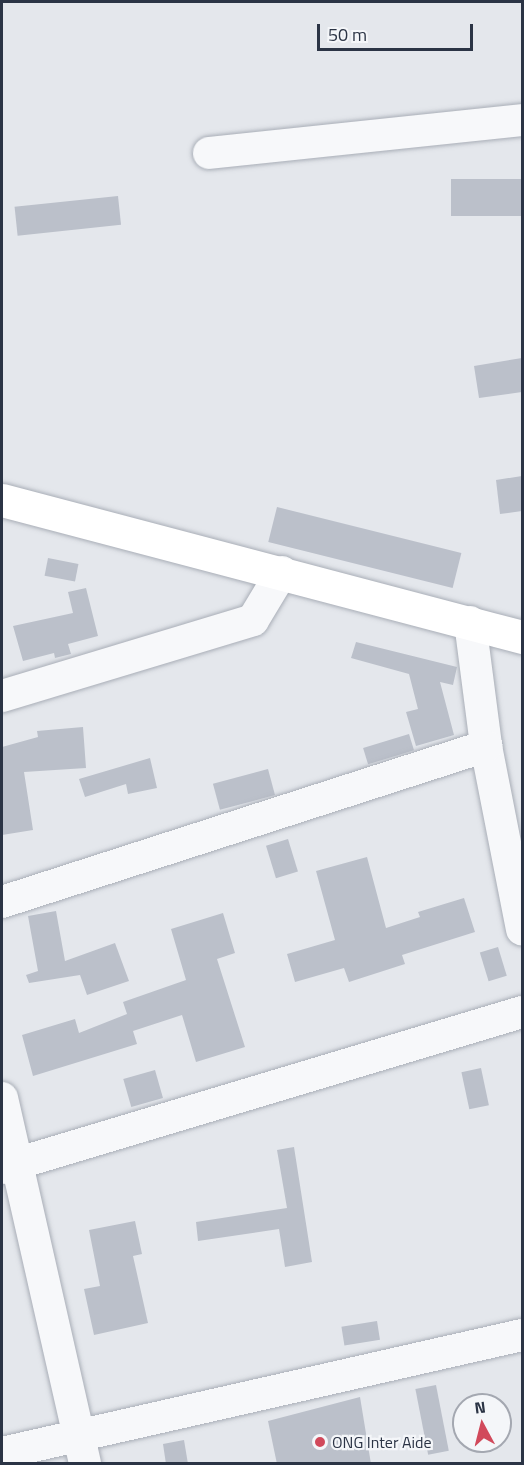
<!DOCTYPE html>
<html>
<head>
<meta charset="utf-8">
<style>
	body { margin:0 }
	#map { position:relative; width:524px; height:1465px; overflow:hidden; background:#e4e7ec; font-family:"Titillium Web",sans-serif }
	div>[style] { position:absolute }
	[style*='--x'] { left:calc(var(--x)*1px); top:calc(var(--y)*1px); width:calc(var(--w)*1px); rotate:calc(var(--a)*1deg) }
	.building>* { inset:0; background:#bbc0ca; transform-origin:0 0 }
	.roads { filter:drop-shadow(0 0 2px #a9aeb7) drop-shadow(0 0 2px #a9aeb7) }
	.minor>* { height:32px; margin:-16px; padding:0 16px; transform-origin:16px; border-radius:16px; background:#f7f8fa }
	.major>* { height:33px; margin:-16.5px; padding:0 16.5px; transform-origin:16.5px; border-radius:16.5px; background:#fff }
	.dots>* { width:16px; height:16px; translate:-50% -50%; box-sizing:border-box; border:3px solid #f4f6f9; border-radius:50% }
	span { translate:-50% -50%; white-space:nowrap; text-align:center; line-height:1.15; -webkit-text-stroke:4.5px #f4f6f9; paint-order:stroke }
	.poi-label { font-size:16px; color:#2b3445 }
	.left { translate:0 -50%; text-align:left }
	.frame { position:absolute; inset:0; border:3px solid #2b3445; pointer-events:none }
	.north { position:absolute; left:452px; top:1393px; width:60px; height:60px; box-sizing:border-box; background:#f4f6f9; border:2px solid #a4a8b1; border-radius:50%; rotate:353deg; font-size:16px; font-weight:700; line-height:24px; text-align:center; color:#2b3445 }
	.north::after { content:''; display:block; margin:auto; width:21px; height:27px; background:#d1495b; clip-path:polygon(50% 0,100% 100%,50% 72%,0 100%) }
	.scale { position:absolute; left:317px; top:24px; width:156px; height:27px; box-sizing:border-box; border:3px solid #2b3445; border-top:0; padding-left:8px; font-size:18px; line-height:21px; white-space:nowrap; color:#2b3445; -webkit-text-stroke:4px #f4f6f9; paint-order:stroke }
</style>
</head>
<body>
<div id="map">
	<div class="building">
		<i style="left:522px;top:179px;width:37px;height:71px;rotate:90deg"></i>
		<i style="left:118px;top:196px;width:29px;height:104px;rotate:84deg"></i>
		<i style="clip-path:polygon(522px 358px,522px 392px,479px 398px,474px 366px)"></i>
		<i style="clip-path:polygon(522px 476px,522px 511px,500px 514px,496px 480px)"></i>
		<i style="left:277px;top:507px;width:190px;height:36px;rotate:14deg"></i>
		<i style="left:48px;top:558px;width:31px;height:18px;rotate:11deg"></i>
		<i style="clip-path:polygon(86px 588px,98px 636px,68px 644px,71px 654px,55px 658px,54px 653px,23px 661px,13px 626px,73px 613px,68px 592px)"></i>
		<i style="clip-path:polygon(356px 642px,457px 667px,453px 685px,440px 682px,454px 735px,416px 746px,406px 712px,418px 709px,409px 674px,351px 658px)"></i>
		<i style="clip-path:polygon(83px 727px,86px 768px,24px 772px,33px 830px,2px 835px,2px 747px,38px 737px,37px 731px)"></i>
		<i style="left:409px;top:734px;width:17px;height:48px;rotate:73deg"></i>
		<i style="clip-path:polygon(150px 758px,157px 788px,128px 794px,126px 784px,85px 797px,79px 779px)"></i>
		<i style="left:268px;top:769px;width:27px;height:57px;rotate:75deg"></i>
		<i style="left:288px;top:839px;width:34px;height:23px;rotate:73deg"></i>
		<i style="clip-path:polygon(367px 857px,386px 928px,420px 917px,418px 912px,464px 898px,475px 932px,402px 955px,405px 964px,349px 982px,344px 968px,295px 982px,287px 954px,335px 940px,316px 871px)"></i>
		<i style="clip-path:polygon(56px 911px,65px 961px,115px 943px,129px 981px,87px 995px,80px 975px,29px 983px,26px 975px,38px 971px,28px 916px)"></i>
		<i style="clip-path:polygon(223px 913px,235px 953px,217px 959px,245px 1047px,196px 1062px,182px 1015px,133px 1031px,137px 1044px,33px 1076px,22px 1035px,75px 1019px,79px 1033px,127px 1014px,123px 1002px,186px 980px,171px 929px)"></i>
		<i style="left:498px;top:947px;width:30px;height:19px;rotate:73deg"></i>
		<i style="left:481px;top:1068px;width:38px;height:20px;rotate:78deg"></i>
		<i style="left:155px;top:1070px;width:29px;height:33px;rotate:74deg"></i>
		<i style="clip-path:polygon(294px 1147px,312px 1262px,285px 1267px,279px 1229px,198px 1241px,196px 1222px,287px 1208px,277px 1150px)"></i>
		<i style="clip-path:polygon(135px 1221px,142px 1254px,133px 1256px,148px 1323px,94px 1335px,84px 1289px,100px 1286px,89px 1230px)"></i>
		<i style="left:377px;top:1321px;width:19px;height:36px;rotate:81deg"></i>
		<i style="left:436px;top:1385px;width:67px;height:21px;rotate:79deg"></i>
		<i style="clip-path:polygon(360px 1397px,371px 1464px,277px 1464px,268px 1421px)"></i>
		<i style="clip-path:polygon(184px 1440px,188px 1464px,166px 1464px,163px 1444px)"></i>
	</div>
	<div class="roads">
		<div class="minor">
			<i style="--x:209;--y:153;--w:315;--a:-6"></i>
			<i style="--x:470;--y:622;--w:125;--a:82.6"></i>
			<i style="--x:486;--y:746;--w:187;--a:78.9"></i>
			<i style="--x:2;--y:696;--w:262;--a:-16.8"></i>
			<i style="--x:253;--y:620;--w:56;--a:-58.9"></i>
			<i style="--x:2;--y:902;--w:509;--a:-17.86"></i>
			<i style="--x:2;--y:1098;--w:375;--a:77.2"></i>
			<i style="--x:2;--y:1168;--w:543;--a:-16.7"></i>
			<i style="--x:2;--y:1453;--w:533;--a:-12.79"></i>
		</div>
		<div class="major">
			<i style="--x:2;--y:500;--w:538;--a:14.76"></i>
		</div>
	</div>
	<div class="dots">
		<i style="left:320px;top:1442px;background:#d1495b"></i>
	</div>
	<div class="poi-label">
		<span class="left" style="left:332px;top:1442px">ONG Inter Aide</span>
	</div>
	<div class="frame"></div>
	<div class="north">N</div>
	<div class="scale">50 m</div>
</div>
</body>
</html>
